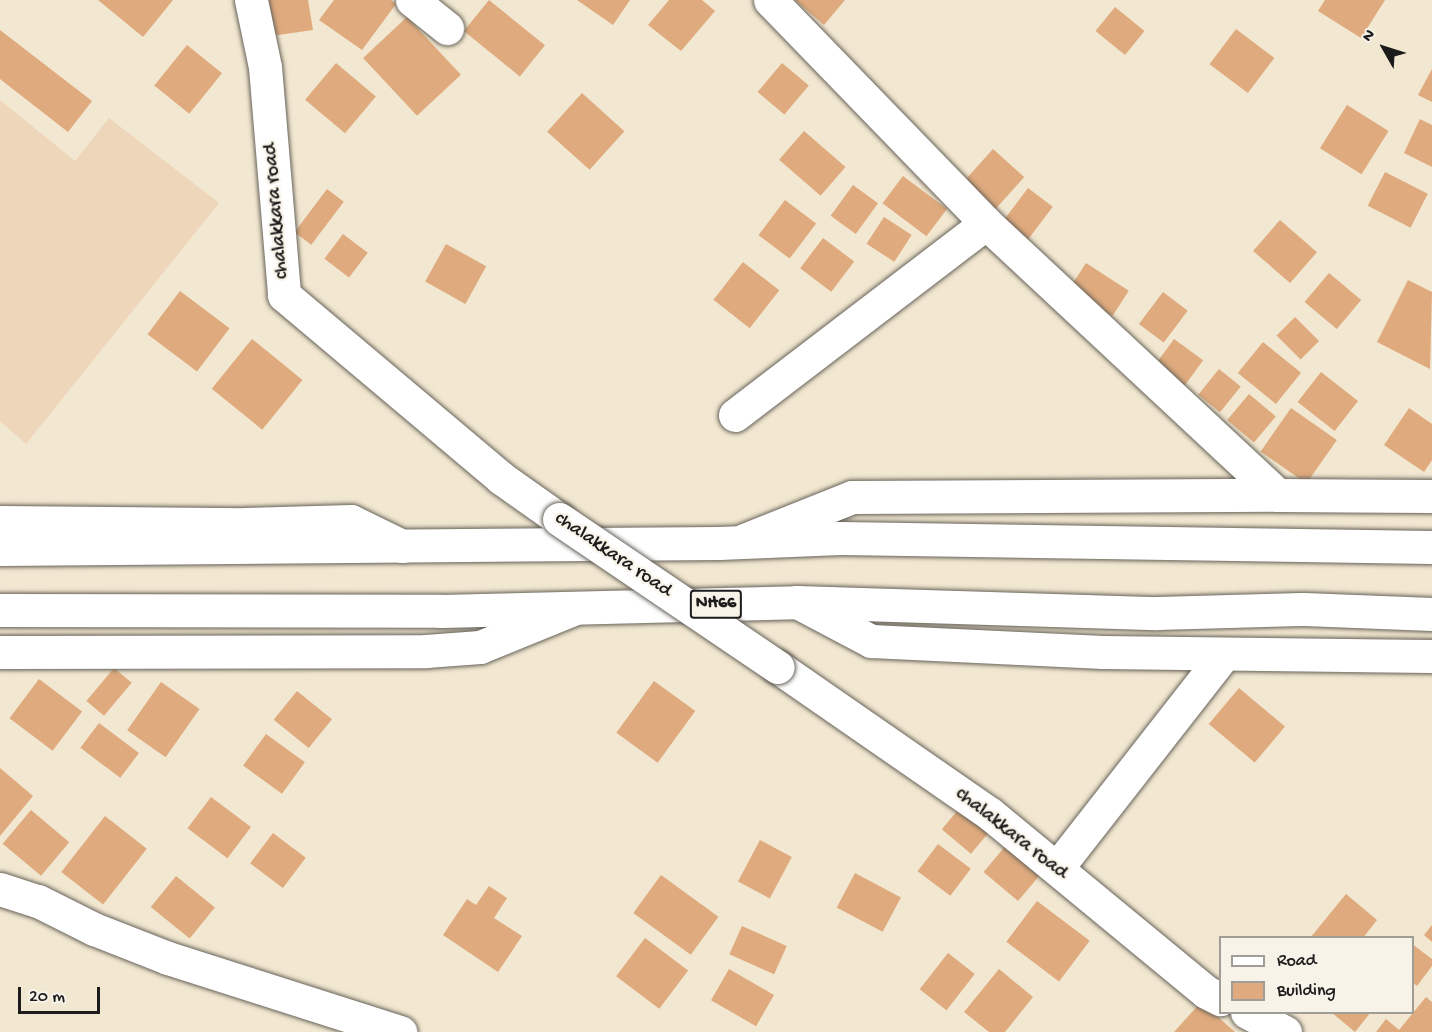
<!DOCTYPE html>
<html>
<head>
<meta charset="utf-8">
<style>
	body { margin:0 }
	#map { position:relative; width:1432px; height:1032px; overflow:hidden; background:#f2e7d0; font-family:"Gochi Hand",sans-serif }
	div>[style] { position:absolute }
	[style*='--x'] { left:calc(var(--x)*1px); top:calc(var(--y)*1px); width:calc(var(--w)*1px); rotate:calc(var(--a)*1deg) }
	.built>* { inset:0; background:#eed6bb }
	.building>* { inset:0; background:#dfaa7d; transform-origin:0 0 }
	.roads { filter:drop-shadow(0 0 2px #67635b) drop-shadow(0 0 2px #67635b) }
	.minor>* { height:33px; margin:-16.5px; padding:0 16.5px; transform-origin:16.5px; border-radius:16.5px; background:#fff }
	.major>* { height:33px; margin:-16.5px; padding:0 16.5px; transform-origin:16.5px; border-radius:16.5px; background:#fff }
	.highway>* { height:33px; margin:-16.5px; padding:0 16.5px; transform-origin:16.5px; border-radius:16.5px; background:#fff }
	.bridges { filter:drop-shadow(0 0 2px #67635b) drop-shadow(0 0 2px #67635b) }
	.major-bridge>* { height:33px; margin:-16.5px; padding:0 16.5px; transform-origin:16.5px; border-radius:16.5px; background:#fff }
	span { translate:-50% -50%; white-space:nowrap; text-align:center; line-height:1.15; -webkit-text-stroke:4.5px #f7f3e8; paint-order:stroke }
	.shield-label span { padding:2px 4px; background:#f7f3e8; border:2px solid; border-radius:4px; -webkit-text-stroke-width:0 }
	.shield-label { font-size:18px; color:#1c1c1c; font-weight:700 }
	.street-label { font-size:20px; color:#1c1c1c }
	.legend { position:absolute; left:1219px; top:936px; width:195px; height:78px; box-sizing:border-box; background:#f7f3e8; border:2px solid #9f9d96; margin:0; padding:8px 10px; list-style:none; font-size:18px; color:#1c1c1c }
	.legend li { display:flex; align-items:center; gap:12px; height:30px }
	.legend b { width:30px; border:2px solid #9f9d96 }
	.north { position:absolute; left:1354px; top:18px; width:60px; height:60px; -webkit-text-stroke:4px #f7f3e8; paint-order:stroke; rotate:309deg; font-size:16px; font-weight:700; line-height:24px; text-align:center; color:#1c1c1c }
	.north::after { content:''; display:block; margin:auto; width:21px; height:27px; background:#1c1c1c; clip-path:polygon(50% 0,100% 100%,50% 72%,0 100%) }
	.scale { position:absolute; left:18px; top:987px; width:82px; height:27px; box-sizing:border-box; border:3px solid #1c1c1c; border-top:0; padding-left:8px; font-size:18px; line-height:21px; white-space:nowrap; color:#1c1c1c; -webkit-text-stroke:4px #f7f3e8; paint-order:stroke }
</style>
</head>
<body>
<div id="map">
	<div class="built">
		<i style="clip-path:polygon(0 100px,75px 161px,109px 118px,219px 203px,26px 444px,0 421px)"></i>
	</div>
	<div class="building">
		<i style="clip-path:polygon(98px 0,173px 0,143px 37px)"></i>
		<i style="clip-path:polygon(266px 0,308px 0,313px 30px,271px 36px)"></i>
		<i style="clip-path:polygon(334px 0,391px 0,396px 4px,362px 50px,319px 20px)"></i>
		<i style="left:489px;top:0;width:72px;height:40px;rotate:39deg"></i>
		<i style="clip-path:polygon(577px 0,630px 0,613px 25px)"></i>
		<i style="clip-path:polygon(669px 0,702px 0,715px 11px,681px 51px,648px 25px)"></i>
		<i style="clip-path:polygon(795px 0,845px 0,824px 25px)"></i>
		<i style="clip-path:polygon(1325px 0,1385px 0,1361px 38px,1318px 11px)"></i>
		<i style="left:1115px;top:7px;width:38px;height:31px;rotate:39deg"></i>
		<i style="left:407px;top:17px;width:79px;height:60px;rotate:47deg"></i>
		<i style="left:1236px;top:29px;width:48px;height:44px;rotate:37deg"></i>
		<i style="clip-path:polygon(0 30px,92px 101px,68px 132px,0 79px)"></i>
		<i style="left:187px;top:45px;width:45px;height:52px;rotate:39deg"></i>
		<i style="left:336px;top:63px;width:52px;height:48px;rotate:40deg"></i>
		<i style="left:782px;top:63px;width:35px;height:38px;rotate:40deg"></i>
		<i style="clip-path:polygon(1432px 69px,1432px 102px,1418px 95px)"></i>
		<i style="left:582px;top:93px;width:57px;height:52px;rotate:42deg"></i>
		<i style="left:1347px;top:105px;width:49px;height:51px;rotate:32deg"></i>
		<i style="clip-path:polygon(1420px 119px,1432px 125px,1432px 167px,1404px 153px)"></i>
		<i style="left:804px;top:131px;width:55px;height:38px;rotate:41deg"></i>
		<i style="left:993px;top:149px;width:42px;height:45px;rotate:42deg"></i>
		<i style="left:1385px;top:172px;width:48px;height:38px;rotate:27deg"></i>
		<i style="left:903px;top:176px;width:55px;height:34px;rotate:37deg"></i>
		<i style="left:853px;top:185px;width:31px;height:38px;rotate:36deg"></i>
		<i style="left:1028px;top:188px;width:31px;height:42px;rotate:37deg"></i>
		<i style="left:327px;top:189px;width:21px;height:54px;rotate:37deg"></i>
		<i style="left:785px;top:200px;width:39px;height:44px;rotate:37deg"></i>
		<i style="left:884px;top:217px;width:33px;height:32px;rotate:33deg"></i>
		<i style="left:1280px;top:220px;width:49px;height:41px;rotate:41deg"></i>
		<i style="left:343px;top:234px;width:31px;height:31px;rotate:37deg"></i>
		<i style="left:823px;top:238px;width:39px;height:38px;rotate:37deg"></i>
		<i style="left:446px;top:244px;width:46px;height:43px;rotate:29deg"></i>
		<i style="left:743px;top:262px;width:46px;height:48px;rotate:38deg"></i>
		<i style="left:1086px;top:263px;width:51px;height:30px;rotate:33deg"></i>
		<i style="left:1329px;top:273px;width:42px;height:38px;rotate:40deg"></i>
		<i style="clip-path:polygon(1408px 280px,1432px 292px,1430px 369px,1377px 342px)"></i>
		<i style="left:180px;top:291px;width:62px;height:54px;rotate:37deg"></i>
		<i style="left:1163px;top:292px;width:31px;height:40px;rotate:37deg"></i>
		<i style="left:1295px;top:317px;width:34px;height:26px;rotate:45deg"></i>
		<i style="left:252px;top:339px;width:65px;height:64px;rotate:39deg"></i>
		<i style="left:1174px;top:339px;width:36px;height:34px;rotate:36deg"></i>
		<i style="left:1263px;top:342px;width:49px;height:40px;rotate:39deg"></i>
		<i style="left:1219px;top:369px;width:28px;height:33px;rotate:39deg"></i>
		<i style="left:1321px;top:372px;width:47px;height:38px;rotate:38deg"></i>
		<i style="left:1249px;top:394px;width:35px;height:34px;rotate:40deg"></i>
		<i style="left:1291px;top:408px;width:56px;height:53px;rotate:35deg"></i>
		<i style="clip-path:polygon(1409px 408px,1432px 424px,1432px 460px,1424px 472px,1384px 445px)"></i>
		<i style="left:114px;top:668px;width:23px;height:43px;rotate:40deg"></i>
		<i style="left:39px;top:679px;width:54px;height:49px;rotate:37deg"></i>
		<i style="left:654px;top:681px;width:51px;height:64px;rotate:36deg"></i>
		<i style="left:161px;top:682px;width:47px;height:59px;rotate:35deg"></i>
		<i style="left:1239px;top:688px;width:60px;height:47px;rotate:40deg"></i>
		<i style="left:297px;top:691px;width:45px;height:37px;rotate:39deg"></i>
		<i style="left:99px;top:723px;width:50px;height:31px;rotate:37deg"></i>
		<i style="left:266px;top:734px;width:48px;height:39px;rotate:36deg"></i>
		<i style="clip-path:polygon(0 768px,33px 796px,0 836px)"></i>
		<i style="left:211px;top:797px;width:50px;height:39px;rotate:37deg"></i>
		<i style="left:963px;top:804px;width:38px;height:33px;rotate:40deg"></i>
		<i style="left:31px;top:810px;width:50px;height:44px;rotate:40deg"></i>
		<i style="left:105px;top:816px;width:53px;height:71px;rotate:38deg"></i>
		<i style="left:273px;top:833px;width:41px;height:38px;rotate:37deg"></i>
		<i style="left:760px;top:840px;width:36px;height:47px;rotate:28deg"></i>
		<i style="left:1008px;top:843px;width:45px;height:38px;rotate:40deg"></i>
		<i style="left:938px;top:844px;width:41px;height:34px;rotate:37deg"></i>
		<i style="left:855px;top:873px;width:52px;height:39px;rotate:28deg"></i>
		<i style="left:661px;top:875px;width:71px;height:47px;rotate:36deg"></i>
		<i style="left:176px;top:876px;width:50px;height:40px;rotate:39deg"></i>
		<i style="clip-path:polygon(489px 886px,507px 898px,494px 918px,522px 936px,498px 972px,443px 935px,467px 899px,476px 905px)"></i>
		<i style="clip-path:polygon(1346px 894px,1377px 920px,1363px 938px,1310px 938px)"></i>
		<i style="left:1037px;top:901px;width:66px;height:51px;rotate:37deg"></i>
		<i style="clip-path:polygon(1432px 925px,1432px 942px,1424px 935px)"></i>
		<i style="left:742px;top:926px;width:49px;height:31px;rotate:24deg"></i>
		<i style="left:645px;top:938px;width:54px;height:48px;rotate:37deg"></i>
		<i style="clip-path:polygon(1412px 944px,1432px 959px,1432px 966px,1417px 986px,1412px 982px)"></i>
		<i style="left:948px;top:953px;width:34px;height:46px;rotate:38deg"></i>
		<i style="left:729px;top:969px;width:52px;height:36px;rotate:30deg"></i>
		<i style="clip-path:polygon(999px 969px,1033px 997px,1005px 1032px,989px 1032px,964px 1012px)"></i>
		<i style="clip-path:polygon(1426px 997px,1432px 1002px,1432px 1032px,1376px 1032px,1386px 1019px,1399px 1030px)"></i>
		<i style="clip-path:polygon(1201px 1002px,1235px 1032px,1174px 1032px)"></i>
		<i style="clip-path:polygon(1331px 1012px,1371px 1012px,1355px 1032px)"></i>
	</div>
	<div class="roads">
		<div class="minor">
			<i style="--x:412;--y:0;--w:45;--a:38.7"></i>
			<i style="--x:770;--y:0;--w:310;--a:45.9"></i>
			<i style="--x:986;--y:223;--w:399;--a:43"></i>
			<i style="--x:735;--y:415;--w:316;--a:-37.4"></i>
			<i style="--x:0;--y:522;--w:245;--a:0.5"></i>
			<i style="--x:245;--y:524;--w:106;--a:-1.6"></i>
			<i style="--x:351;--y:521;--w:57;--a:26.1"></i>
			<i style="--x:744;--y:540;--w:116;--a:-21.7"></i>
			<i style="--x:852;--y:497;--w:426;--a:-0.3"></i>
			<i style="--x:1278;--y:495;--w:154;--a:0.4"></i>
			<i style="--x:797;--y:602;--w:84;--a:27.8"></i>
			<i style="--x:871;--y:641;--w:232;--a:2.7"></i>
			<i style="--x:1103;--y:652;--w:329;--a:0.7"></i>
			<i style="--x:0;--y:652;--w:426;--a:-0.1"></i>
			<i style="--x:426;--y:651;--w:54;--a:-4.2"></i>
			<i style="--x:480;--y:647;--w:100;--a:-22.2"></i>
			<i style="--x:1057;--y:868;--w:271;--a:-52"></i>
			<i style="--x:0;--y:889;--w:40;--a:18"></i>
			<i style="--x:38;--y:901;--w:63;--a:26.6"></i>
			<i style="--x:94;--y:929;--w:79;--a:21.4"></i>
			<i style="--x:168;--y:958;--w:244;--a:17.7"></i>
		</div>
		<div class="major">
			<i style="--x:251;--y:0;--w:68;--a:78.2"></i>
			<i style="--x:265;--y:67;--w:229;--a:85.2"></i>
			<i style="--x:284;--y:295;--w:284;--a:40.1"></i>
			<i style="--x:501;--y:478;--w:71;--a:35.3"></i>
			<i style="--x:778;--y:667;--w:257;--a:34.7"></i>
			<i style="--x:989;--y:813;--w:281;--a:39.5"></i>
			<i style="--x:1206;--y:992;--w:16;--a:27"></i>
			<i style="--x:1247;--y:1012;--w:43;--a:27.8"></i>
		</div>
		<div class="highway">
			<i style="--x:0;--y:549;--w:719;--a:-0.48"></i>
			<i style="--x:719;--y:543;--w:121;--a:-2.4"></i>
			<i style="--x:840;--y:538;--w:592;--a:0.87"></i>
			<i style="--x:0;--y:610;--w:441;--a:0.1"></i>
			<i style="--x:441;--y:611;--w:356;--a:-1.4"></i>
			<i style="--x:797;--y:602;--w:360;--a:1.8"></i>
			<i style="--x:1157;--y:613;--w:147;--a:-1.6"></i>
			<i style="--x:1304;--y:609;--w:128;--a:2.2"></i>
		</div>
	</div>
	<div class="bridges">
		<div class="major-bridge">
			<i style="--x:559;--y:519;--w:264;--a:34.1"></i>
		</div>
	</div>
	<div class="shield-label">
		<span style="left:716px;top:604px">NH66</span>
	</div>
	<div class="street-label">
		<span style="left:277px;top:211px;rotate:-95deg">chalakkara road</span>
		<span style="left:613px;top:555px;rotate:34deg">chalakkara road</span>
		<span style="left:1011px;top:834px;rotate:38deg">chalakkara road</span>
	</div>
	<ul class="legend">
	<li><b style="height:8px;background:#fff"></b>Road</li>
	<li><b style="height:16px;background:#dfaa7d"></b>Building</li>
	</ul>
	<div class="north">N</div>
	<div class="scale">20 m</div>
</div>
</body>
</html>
